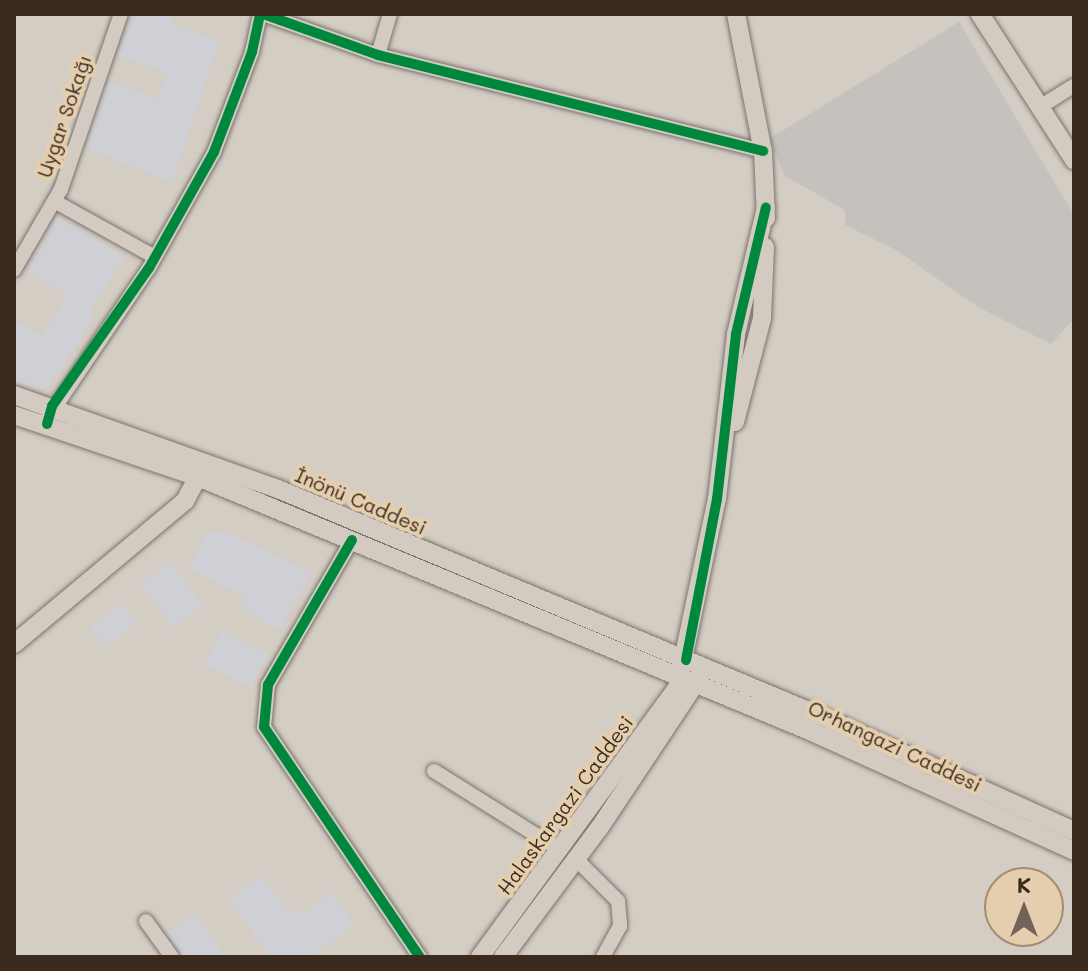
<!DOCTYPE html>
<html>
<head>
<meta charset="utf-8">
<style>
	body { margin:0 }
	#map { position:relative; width:1088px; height:971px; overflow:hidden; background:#d4cdc4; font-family:Mali,sans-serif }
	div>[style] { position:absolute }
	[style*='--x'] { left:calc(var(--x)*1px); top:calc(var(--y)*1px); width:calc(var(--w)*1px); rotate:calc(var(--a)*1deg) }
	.built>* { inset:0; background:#c5c1bc }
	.building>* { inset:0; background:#ced0d5; transform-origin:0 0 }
	.roads { filter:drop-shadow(0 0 2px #7b746e) drop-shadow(0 0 2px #7b746e) }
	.street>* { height:14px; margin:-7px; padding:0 7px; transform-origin:7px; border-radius:7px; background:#d3cbc1 }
	.secondary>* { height:18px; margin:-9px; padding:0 9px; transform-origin:9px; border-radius:9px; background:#d3cbc1 }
	.cycleway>* { height:10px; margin:-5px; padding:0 5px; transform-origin:5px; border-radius:5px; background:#00873e }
	span { translate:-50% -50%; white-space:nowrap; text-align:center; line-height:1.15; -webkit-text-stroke:8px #e5ceae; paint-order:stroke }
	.street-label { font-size:20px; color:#3b2a1e }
	.frame { position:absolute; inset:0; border:16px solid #3b2a1e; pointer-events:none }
	.north { position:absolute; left:984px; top:867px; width:80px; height:80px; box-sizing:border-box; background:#e5ceae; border:2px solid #a18c74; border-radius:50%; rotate:0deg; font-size:22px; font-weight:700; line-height:32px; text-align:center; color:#3b2a1e }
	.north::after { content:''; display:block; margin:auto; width:28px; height:36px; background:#716358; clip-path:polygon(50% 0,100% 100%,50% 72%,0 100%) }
</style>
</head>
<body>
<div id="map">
	<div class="built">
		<i style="clip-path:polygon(959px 22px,1074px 215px,1074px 319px,1051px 344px,978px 307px,896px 250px,845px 225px,845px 210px,785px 176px,769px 139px)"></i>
	</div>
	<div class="building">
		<i style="clip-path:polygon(133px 14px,173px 14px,170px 23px,219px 41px,172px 183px,86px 148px,109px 81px,157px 99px,167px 73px,118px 55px)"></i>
		<i style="clip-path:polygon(57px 217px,125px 257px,91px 309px,93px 319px,81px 338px,49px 386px,37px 388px,14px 382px,14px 320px,42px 336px,68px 295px,27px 272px)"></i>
		<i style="clip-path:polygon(224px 531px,311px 573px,280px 630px,240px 608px,246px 598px,189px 568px,207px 533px)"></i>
		<i style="left:170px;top:562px;width:54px;height:38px;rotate:52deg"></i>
		<i style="left:121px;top:603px;width:26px;height:39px;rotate:53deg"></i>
		<i style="left:222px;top:631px;width:51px;height:38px;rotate:27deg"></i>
		<i style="clip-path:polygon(261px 876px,288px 910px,306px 913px,331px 891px,354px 925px,311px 957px,271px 957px,229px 900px)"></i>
		<i style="clip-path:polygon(194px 913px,226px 957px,182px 957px,167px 933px)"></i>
	</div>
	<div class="roads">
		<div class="street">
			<i style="--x:263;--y:14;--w:122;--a:19.6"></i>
			<i style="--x:378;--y:55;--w:397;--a:14"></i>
			<i style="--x:378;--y:55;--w:43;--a:-73.7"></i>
			<i style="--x:1043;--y:105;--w:36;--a:-32"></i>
			<i style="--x:54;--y:201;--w:115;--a:29"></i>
			<i style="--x:14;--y:270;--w:94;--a:-59.9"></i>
			<i style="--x:61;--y:189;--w:185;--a:-71.1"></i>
			<i style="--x:49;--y:416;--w:179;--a:-56"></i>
			<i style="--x:149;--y:268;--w:133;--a:-60.7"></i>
			<i style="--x:214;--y:152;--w:107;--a:-69.2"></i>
			<i style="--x:252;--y:52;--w:39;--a:-78"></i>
			<i style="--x:352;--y:540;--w:168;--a:120.1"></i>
			<i style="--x:268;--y:685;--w:42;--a:95.4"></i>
			<i style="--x:264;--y:727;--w:278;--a:55.9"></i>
			<i style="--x:434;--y:771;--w:149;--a:32.1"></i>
			<i style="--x:576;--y:859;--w:59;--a:45"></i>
			<i style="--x:618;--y:901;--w:25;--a:85"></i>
			<i style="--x:620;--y:926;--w:35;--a:119"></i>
			<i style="--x:146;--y:921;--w:44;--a:54.2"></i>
		</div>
		<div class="secondary">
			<i style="--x:736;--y:14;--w:140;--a:78.9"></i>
			<i style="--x:763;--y:151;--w:67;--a:87.4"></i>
			<i style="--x:980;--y:14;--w:174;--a:57.2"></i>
			<i style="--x:14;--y:395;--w:280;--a:19.6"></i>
			<i style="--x:278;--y:489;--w:585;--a:22.71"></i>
			<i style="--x:818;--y:715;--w:281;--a:24.4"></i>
			<i style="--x:14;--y:415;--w:194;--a:18.6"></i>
			<i style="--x:198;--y:477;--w:663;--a:22.54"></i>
			<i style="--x:810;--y:731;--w:290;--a:24.4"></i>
			<i style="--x:735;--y:422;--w:107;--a:-75.4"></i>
			<i style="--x:762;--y:318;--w:71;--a:-87.6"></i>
			<i style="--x:14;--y:644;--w:223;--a:-39.9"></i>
			<i style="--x:185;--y:501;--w:27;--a:-62"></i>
			<i style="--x:480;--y:957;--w:333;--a:-53.8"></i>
			<i style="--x:677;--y:688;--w:193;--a:-78.1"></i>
			<i style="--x:717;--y:499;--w:166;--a:-83.4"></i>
			<i style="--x:736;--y:334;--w:130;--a:-76.7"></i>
			<i style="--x:503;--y:957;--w:162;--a:-53.3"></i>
			<i style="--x:600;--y:827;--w:182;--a:-56.4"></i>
		</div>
	</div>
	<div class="cycleway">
		<i style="--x:263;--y:14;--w:122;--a:19.6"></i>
		<i style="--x:378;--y:55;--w:397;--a:14"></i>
		<i style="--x:47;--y:424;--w:19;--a:-74"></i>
		<i style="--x:52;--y:406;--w:169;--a:-54.9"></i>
		<i style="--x:149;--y:268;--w:133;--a:-60.7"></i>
		<i style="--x:214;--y:152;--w:107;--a:-69.2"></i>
		<i style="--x:252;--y:52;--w:39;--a:-78"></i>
		<i style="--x:352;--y:540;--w:168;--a:120.1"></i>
		<i style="--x:268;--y:685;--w:42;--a:95.4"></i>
		<i style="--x:264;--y:727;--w:278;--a:55.9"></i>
		<i style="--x:686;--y:660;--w:164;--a:-79.1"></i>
		<i style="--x:717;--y:499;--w:166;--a:-83.4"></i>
		<i style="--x:736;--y:334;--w:130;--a:-76.7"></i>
	</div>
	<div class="street-label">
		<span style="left:64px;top:116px;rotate:-71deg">Uygar Sokağı</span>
		<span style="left:361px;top:501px;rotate:23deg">İnönü Caddesi</span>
		<span style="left:895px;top:746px;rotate:25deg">Orhangazi Caddesi</span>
		<span style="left:565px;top:805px;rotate:-54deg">Halaskargazi Caddesi</span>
	</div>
	<div class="frame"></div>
	<div class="north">K</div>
</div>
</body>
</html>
